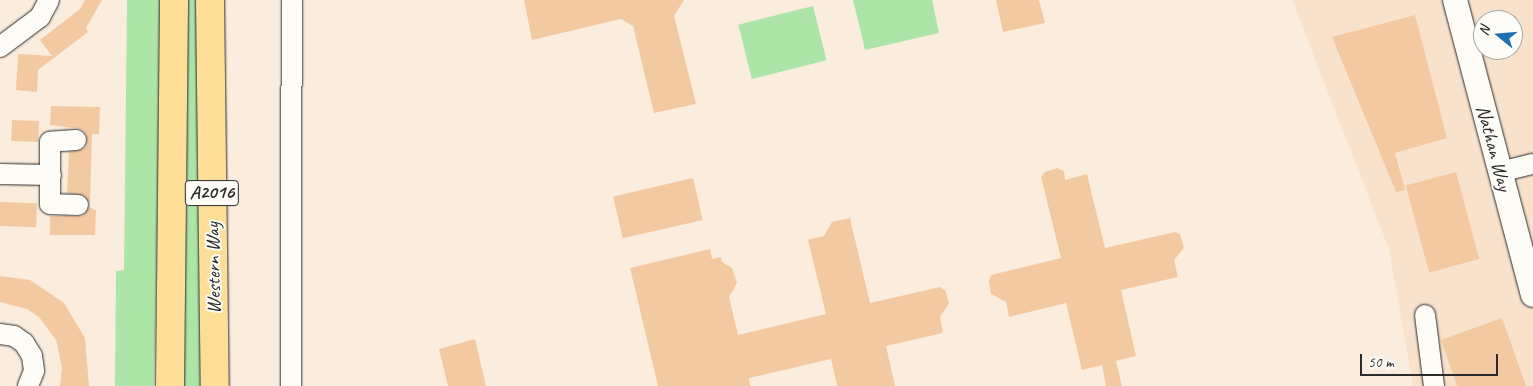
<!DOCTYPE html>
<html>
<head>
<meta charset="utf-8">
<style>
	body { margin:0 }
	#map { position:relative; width:1533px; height:386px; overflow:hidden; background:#faedde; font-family:Caveat,sans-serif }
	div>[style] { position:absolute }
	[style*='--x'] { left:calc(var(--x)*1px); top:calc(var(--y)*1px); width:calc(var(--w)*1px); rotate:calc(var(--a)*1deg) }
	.built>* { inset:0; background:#f8e2cc }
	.green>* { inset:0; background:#ade5a8; transform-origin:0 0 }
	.building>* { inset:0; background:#f3c9a2; transform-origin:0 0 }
	.roads { filter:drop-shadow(0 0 1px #2b2b2b) drop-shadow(0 0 1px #2b2b2b) }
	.minor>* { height:20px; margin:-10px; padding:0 10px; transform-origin:10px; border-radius:10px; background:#fdfcf7 }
	.tertiary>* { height:24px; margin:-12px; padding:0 12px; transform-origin:12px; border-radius:12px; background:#fdfcf7 }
	.primary>* { height:28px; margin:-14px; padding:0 14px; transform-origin:14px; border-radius:14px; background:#fdde96 }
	span { translate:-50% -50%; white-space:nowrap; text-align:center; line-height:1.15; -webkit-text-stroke:4px #fdfcf7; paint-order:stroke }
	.shield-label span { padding:1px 4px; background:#fdfcf7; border:1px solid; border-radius:4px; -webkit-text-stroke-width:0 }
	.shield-label { font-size:19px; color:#2b2b2b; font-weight:700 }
	.street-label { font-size:20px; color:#2b2b2b }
	.north { position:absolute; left:1473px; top:10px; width:50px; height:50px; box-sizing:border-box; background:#fdfcf7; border:1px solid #a9a8a5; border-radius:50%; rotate:287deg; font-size:14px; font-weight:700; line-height:20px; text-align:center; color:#2b2b2b }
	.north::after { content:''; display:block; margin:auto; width:18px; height:22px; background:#1f6fb2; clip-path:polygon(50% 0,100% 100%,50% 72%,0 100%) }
	.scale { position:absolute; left:1360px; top:354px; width:138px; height:22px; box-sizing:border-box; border:2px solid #2b2b2b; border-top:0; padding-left:6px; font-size:15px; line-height:18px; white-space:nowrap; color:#2b2b2b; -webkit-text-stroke:4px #fdfcf7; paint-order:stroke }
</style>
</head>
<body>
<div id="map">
	<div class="built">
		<i style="clip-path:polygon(evenodd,1292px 0,1533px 0,1533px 386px,1413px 386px,1389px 249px,1292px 0,1483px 20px,1513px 20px,1513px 50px,1483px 50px,1483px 20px)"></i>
	</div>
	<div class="green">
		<i style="clip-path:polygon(127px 0,162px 0,154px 386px,115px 386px,116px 271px,124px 270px)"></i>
		<i style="clip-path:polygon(185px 0,200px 0,204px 386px,180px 386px)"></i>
		<i style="clip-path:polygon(853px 0,932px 0,939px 33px,865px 50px)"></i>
		<i style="left:813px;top:6px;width:56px;height:77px;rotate:76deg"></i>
	</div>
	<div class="building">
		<i style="clip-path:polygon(85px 0,102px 0,86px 28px,88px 32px,38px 70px,37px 92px,16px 90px,18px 54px,52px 56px,40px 40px,80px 9px)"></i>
		<i style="clip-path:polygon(524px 0,684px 0,674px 16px,696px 104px,654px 113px,633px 26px,621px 19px,532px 40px)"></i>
		<i style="clip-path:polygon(996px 0,1039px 0,1045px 23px,1003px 32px)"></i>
		<i style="clip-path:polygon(1415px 15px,1447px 138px,1395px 153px,1405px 190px,1396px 192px,1332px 37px)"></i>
		<i style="clip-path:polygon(51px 106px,100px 107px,99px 134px,92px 134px,90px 204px,84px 195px,67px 193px,69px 152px,83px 149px,87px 145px,86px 134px,81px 129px,50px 125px)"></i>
		<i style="left:12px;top:120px;width:27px;height:21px;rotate:2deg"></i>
		<i style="clip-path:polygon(1057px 168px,1064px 171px,1065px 180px,1087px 174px,1105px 248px,1175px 232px,1180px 234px,1184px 248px,1174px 260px,1178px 277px,1121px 290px,1136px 356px,1116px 361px,1122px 386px,1106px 386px,1102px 365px,1082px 370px,1066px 303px,1009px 317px,1006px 302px,991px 294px,989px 281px,991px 275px,1061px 258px,1041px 177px,1045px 172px)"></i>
		<i style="left:1456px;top:172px;width:90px;height:52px;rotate:75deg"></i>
		<i style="left:693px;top:178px;width:43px;height:82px;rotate:77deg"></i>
		<i style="left:0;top:202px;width:37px;height:24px;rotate:2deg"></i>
		<i style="clip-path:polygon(89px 207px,96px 210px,95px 235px,50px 235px,50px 216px,83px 216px)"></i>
		<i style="clip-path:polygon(850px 218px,870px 303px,940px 287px,945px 290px,949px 303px,940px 317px,943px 333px,886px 346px,895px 386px,837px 386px,831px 359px,749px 378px,750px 386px,658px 386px,630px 268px,710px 249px,712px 259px,721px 257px,722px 262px,732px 268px,737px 283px,729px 297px,738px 335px,826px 314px,808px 240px,824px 236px,832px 222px)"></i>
		<i style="clip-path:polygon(0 276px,30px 280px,64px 303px,85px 338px,89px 386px,60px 386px,62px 368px,56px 340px,39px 317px,27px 309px,0 302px)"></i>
		<i style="clip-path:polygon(1502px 318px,1526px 386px,1457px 386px,1441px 340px)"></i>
		<i style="clip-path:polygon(475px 339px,486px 386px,448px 386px,439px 349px)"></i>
	</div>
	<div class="roads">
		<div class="minor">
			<i style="--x:0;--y:47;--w:50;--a:-36.9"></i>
			<i style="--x:40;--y:17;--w:19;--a:-62"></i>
			<i style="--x:76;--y:140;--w:26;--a:176"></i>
			<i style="--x:50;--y:142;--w:62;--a:90"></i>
			<i style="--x:50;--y:204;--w:28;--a:2"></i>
			<i style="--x:1500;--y:172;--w:34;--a:-14"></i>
			<i style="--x:0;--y:174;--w:51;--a:1.1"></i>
			<i style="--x:1425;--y:315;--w:72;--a:82.8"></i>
			<i style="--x:0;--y:334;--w:14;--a:8"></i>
			<i style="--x:14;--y:336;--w:12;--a:35"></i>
			<i style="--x:24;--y:343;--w:15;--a:58"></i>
			<i style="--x:32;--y:356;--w:15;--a:82"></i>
			<i style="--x:34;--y:371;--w:16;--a:112"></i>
			<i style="--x:291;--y:386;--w:386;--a:-89.9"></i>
		</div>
		<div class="tertiary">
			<i style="--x:1455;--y:0;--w:305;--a:75.2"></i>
		</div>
		<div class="primary">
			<i style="--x:210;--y:0;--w:386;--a:89.3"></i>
			<i style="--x:170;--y:386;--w:386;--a:-89.4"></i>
		</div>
	</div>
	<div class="shield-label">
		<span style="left:212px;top:193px">A2016</span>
	</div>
	<div class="street-label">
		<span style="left:1494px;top:148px;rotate:75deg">Nathan Way</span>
		<span style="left:213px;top:268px;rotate:-91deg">Western Way</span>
	</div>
	<div class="north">N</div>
	<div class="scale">50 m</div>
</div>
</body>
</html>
